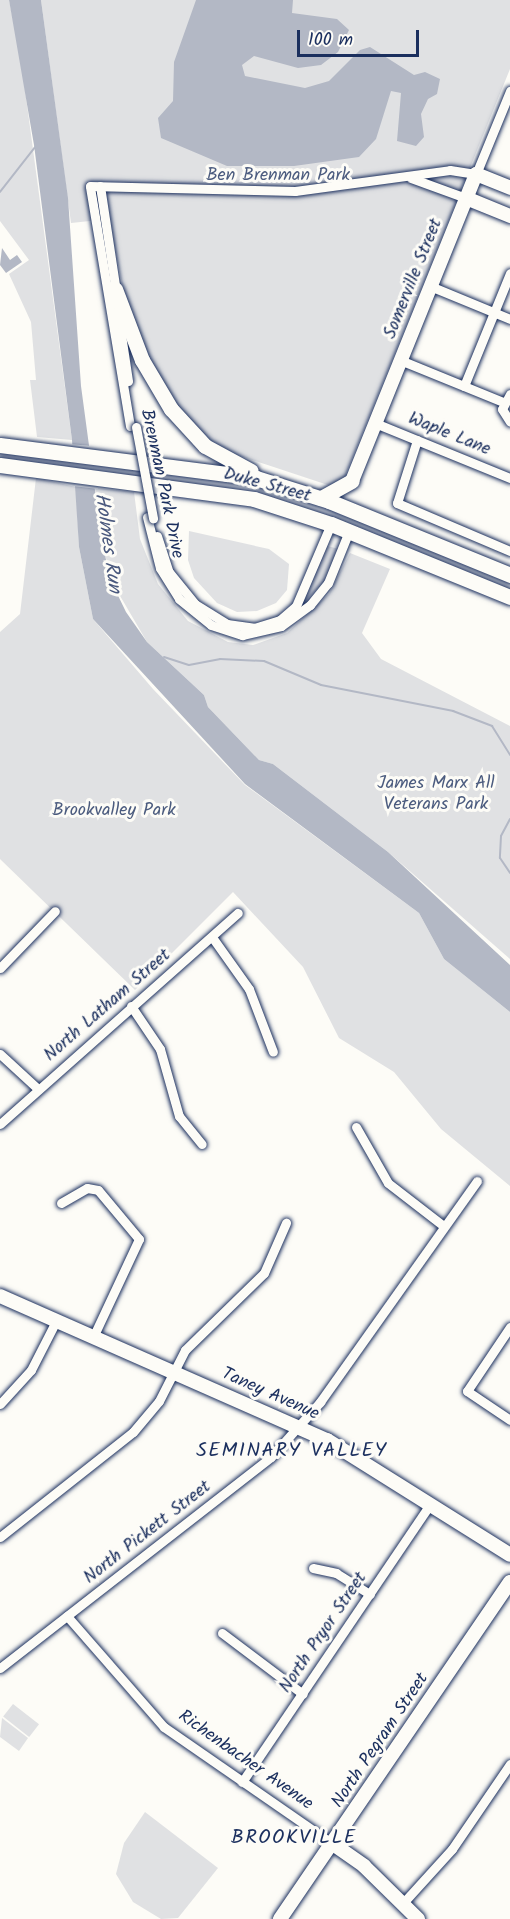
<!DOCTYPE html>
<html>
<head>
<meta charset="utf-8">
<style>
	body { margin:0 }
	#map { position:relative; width:510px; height:1919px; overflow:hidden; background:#fdfcf7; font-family:Kalam,sans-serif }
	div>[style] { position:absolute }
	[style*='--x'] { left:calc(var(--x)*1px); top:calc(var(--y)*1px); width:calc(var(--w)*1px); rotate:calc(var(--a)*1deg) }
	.green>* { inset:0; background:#e0e1e3; transform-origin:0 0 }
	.water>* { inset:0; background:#b3b8c5 }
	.pier>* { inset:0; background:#fdfcf7 }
	.stream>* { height:2px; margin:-1px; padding:0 1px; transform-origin:1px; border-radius:1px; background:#b3b8c5 }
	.roads { filter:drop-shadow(0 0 2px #1b2f5e) drop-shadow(0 0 2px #1b2f5e) }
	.street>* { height:9px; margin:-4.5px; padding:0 4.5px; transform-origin:4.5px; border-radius:4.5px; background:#fdfcf7 }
	.secondary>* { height:14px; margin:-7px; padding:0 7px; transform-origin:7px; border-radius:7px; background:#fdfcf7 }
	.primary>* { height:15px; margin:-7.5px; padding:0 7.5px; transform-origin:7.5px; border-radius:7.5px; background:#fdfcf7 }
	.bridges { filter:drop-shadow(0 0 2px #1b2f5e) drop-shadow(0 0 2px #1b2f5e) }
	.street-bridge>* { height:9px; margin:-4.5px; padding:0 4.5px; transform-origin:4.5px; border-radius:4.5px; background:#fdfcf7 }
	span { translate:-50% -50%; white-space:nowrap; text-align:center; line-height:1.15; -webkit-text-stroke:6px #fdfcf7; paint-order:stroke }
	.park-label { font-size:18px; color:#4c5c7f }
	.street-label { font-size:18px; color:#1b2f5e }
	.water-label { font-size:20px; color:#49587d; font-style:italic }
	.neighbourhood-label { font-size:20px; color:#1b2f5e; letter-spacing:1.5px }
	.scale { position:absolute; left:297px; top:30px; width:122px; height:27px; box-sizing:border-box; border:3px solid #1b2f5e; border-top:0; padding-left:8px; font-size:18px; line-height:21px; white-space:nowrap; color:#1b2f5e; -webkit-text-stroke:4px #fdfcf7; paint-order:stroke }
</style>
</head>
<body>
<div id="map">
	<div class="green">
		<i style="clip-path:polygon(0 0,9px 0,21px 60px,72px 440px,37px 437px,30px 380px,36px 380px,31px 322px,9px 274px,29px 260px,0 221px)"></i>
		<i style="clip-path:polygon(41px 0,510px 0,510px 69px,343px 481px,331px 486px,222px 450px,192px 426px,148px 364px,126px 303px,109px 219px,71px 223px)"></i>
		<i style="clip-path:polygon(36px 478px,76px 487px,79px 547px,93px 619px,153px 689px,245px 785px,419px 913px,444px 959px,510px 1012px,510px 1186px,441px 1129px,394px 1072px,339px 1038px,303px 967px,233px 892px,135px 990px,0 859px,0 632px,20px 614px)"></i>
		<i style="clip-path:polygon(95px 488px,134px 492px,140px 539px,158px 584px,188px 621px,228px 642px,253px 645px,287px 633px,329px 594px,350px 553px,390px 569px,362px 633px,381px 659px,510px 726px,510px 959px,388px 852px,273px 764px,259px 760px,208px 707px,204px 695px,147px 642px,109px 577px)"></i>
		<i style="clip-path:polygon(189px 531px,269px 549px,289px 564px,287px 590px,276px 603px,257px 611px,237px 612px,217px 603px,194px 578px,188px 560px)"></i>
		<i style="clip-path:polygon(327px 546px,339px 549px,324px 582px,297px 609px)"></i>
		<i style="left:13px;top:1704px;width:33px;height:16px;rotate:38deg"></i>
		<i style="clip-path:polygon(2px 1718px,28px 1738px,19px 1751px,0 1737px)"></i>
		<i style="clip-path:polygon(145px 1812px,218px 1868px,178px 1918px,161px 1919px,133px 1902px,116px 1874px,124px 1843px)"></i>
	</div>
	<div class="water">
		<i style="clip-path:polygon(9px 0,41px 0,68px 198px,81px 386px,99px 520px,109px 577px,126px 612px,147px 642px,204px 695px,208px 707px,259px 760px,273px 764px,388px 852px,510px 965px,510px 1012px,444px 959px,419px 913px,245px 784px,93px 619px,79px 547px,72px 440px,34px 145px)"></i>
		<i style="clip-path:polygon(196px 0,293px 0,292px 13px,337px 19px,349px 30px,338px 52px,321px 65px,298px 68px,254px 56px,242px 65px,245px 76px,305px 88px,329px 81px,360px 50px,370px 47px,414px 75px,425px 72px,440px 79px,437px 94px,428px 99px,421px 114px,424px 137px,416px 146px,397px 141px,401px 93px,391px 91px,376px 139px,359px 157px,294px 166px,227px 166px,161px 138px,158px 118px,173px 101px,174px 62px)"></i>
		<i style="clip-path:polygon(2px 248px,10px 260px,17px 255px,22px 262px,6px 273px,0 265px)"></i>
	</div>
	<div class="pier">
		<i style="clip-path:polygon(69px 444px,92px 446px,98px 489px,73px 486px)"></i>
	</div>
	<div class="stream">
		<i style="--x:0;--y:192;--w:57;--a:-52.1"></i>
		<i style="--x:164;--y:657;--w:26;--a:18"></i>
		<i style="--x:189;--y:665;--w:32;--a:-11"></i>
		<i style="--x:220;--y:659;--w:44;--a:2.6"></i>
		<i style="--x:264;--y:661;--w:62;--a:22.8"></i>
		<i style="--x:321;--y:685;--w:135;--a:11.1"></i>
		<i style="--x:453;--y:711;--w:42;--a:21"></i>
		<i style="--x:492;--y:726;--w:34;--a:58"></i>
		<i style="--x:510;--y:819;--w:19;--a:118"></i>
		<i style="--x:501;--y:836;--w:22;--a:93"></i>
		<i style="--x:500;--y:858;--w:18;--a:56"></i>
	</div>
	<div class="roads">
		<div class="street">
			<i style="--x:411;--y:178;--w:59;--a:20"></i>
			<i style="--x:100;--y:186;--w:107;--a:81.4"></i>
			<i style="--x:430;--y:286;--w:87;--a:22.4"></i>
			<i style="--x:117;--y:308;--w:74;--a:81.4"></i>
			<i style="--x:400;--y:360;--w:111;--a:22.2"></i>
			<i style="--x:464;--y:386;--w:122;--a:-67.8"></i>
			<i style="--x:510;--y:394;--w:17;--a:118"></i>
			<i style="--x:502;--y:409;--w:15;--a:58"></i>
			<i style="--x:375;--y:423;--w:146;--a:22.2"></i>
			<i style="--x:130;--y:426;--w:243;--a:-99.5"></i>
			<i style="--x:90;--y:186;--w:205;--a:1.4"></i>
			<i style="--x:295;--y:191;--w:156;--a:-7.7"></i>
			<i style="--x:450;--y:170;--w:26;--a:9"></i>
			<i style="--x:476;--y:174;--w:90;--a:-67.7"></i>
			<i style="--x:417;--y:440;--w:66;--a:107.6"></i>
			<i style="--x:397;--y:503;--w:123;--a:23"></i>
			<i style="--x:147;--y:517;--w:53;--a:75.7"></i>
			<i style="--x:160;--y:568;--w:36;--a:58"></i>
			<i style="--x:179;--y:599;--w:41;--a:39.1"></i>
			<i style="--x:211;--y:625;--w:33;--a:18"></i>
			<i style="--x:242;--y:635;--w:40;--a:-13"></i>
			<i style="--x:281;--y:626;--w:36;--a:-36"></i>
			<i style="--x:310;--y:605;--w:28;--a:-51"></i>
			<i style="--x:328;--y:583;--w:56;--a:-68"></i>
			<i style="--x:157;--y:536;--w:38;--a:72"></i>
			<i style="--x:169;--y:572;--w:41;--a:50.9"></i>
			<i style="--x:195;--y:604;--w:38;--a:32"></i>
			<i style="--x:227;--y:624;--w:27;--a:8"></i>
			<i style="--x:254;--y:628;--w:27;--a:-17"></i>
			<i style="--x:280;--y:620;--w:21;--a:-41"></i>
			<i style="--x:296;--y:606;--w:89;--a:-66.9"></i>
			<i style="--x:212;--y:937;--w:64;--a:54.6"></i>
			<i style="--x:249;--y:989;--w:67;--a:69.1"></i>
			<i style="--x:0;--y:968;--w:79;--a:-46"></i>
			<i style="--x:131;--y:1006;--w:52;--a:56"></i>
			<i style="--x:160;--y:1049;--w:70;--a:74.2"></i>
			<i style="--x:179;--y:1116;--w:36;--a:51"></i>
			<i style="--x:0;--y:1054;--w:52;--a:42.6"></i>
			<i style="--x:0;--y:1124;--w:318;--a:-41.6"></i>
			<i style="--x:356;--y:1127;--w:64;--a:60.3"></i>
			<i style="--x:388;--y:1183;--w:67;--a:37.7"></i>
			<i style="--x:61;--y:1203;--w:30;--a:-30"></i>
			<i style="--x:87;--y:1188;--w:11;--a:10"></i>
			<i style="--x:98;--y:1190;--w:64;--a:50.1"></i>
			<i style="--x:139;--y:1239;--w:108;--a:115.1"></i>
			<i style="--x:510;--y:1327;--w:77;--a:123.9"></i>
			<i style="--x:467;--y:1391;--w:52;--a:34"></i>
			<i style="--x:0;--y:1404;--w:46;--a:-47.6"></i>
			<i style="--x:31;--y:1370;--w:53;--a:-62.9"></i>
			<i style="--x:0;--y:1537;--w:169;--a:-38.3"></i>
			<i style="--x:133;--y:1432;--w:40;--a:-50"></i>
			<i style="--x:159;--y:1401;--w:57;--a:-63"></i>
			<i style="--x:185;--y:1350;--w:110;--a:-44.3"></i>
			<i style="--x:264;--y:1273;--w:55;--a:-66.3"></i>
			<i style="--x:313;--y:1568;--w:24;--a:12"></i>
			<i style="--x:336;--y:1573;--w:40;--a:32"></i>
			<i style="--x:67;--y:1616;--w:147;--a:48.9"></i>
			<i style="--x:164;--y:1727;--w:206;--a:34.7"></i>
			<i style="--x:222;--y:1633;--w:101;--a:37"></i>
			<i style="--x:0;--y:1668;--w:343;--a:-37.9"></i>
			<i style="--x:271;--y:1457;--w:74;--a:-48.3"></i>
			<i style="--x:320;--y:1402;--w:271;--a:-54.6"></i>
			<i style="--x:242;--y:1782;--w:337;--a:-55.9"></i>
			<i style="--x:403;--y:1903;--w:73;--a:-47.8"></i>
			<i style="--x:452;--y:1849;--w:103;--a:-55.7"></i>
		</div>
		<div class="secondary">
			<i style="--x:466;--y:198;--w:48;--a:22.2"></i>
			<i style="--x:352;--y:481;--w:331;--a:-68"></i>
			<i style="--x:476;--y:174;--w:37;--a:22"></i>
			<i style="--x:0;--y:1296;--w:357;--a:23.8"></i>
			<i style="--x:327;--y:1440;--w:216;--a:32.1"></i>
			<i style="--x:333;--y:1844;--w:38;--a:35"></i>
			<i style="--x:364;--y:1866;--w:76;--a:44.5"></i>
			<i style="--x:280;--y:1919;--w:408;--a:-55.7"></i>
		</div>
		<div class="primary">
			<i style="--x:115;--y:289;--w:76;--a:69.2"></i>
			<i style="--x:142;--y:360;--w:57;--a:59.4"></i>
			<i style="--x:171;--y:409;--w:50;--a:47.4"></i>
			<i style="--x:205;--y:446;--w:52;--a:28.5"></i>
			<i style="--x:0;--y:445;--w:258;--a:7.3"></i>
			<i style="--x:256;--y:478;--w:77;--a:17.5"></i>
			<i style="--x:329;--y:501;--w:196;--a:22.2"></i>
			<i style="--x:0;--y:465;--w:256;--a:7.6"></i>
			<i style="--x:254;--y:499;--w:81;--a:18"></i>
			<i style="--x:331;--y:524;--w:193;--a:22.2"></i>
			<i style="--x:321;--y:498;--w:35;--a:-29"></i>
		</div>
	</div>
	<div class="bridges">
		<div class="street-bridge">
			<i style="--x:136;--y:427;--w:93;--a:79.4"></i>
		</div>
	</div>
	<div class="park-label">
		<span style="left:278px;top:176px">Ben Brenman Park</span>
		<span style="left:436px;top:795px">James Marx All<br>Veterans Park</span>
		<span style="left:114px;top:811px">Brookvalley Park</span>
	</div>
	<div class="street-label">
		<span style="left:414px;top:279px;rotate:-68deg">Somerville Street</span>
		<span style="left:449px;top:435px;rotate:22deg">Waple Lane</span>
		<span style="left:161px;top:484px;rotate:78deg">Brenman Park Drive</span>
		<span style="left:267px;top:486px;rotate:15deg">Duke Street</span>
		<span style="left:108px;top:1006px;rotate:-41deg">North Latham Street</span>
		<span style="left:270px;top:1395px;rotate:24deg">Taney Avenue</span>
		<span style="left:148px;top:1533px;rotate:-38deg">North Pickett Street</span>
		<span style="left:324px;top:1633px;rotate:-56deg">North Pryor Street</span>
		<span style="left:381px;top:1741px;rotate:-56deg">North Pegram Street</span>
		<span style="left:245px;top:1761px;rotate:35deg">Richenbacher Avenue</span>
	</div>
	<div class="water-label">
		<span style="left:107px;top:543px;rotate:82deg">Holmes Run</span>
	</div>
	<div class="neighbourhood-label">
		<span style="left:292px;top:1451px">SEMINARY VALLEY</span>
		<span style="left:294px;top:1838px">BROOKVILLE</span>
	</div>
	<div class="scale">100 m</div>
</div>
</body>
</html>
